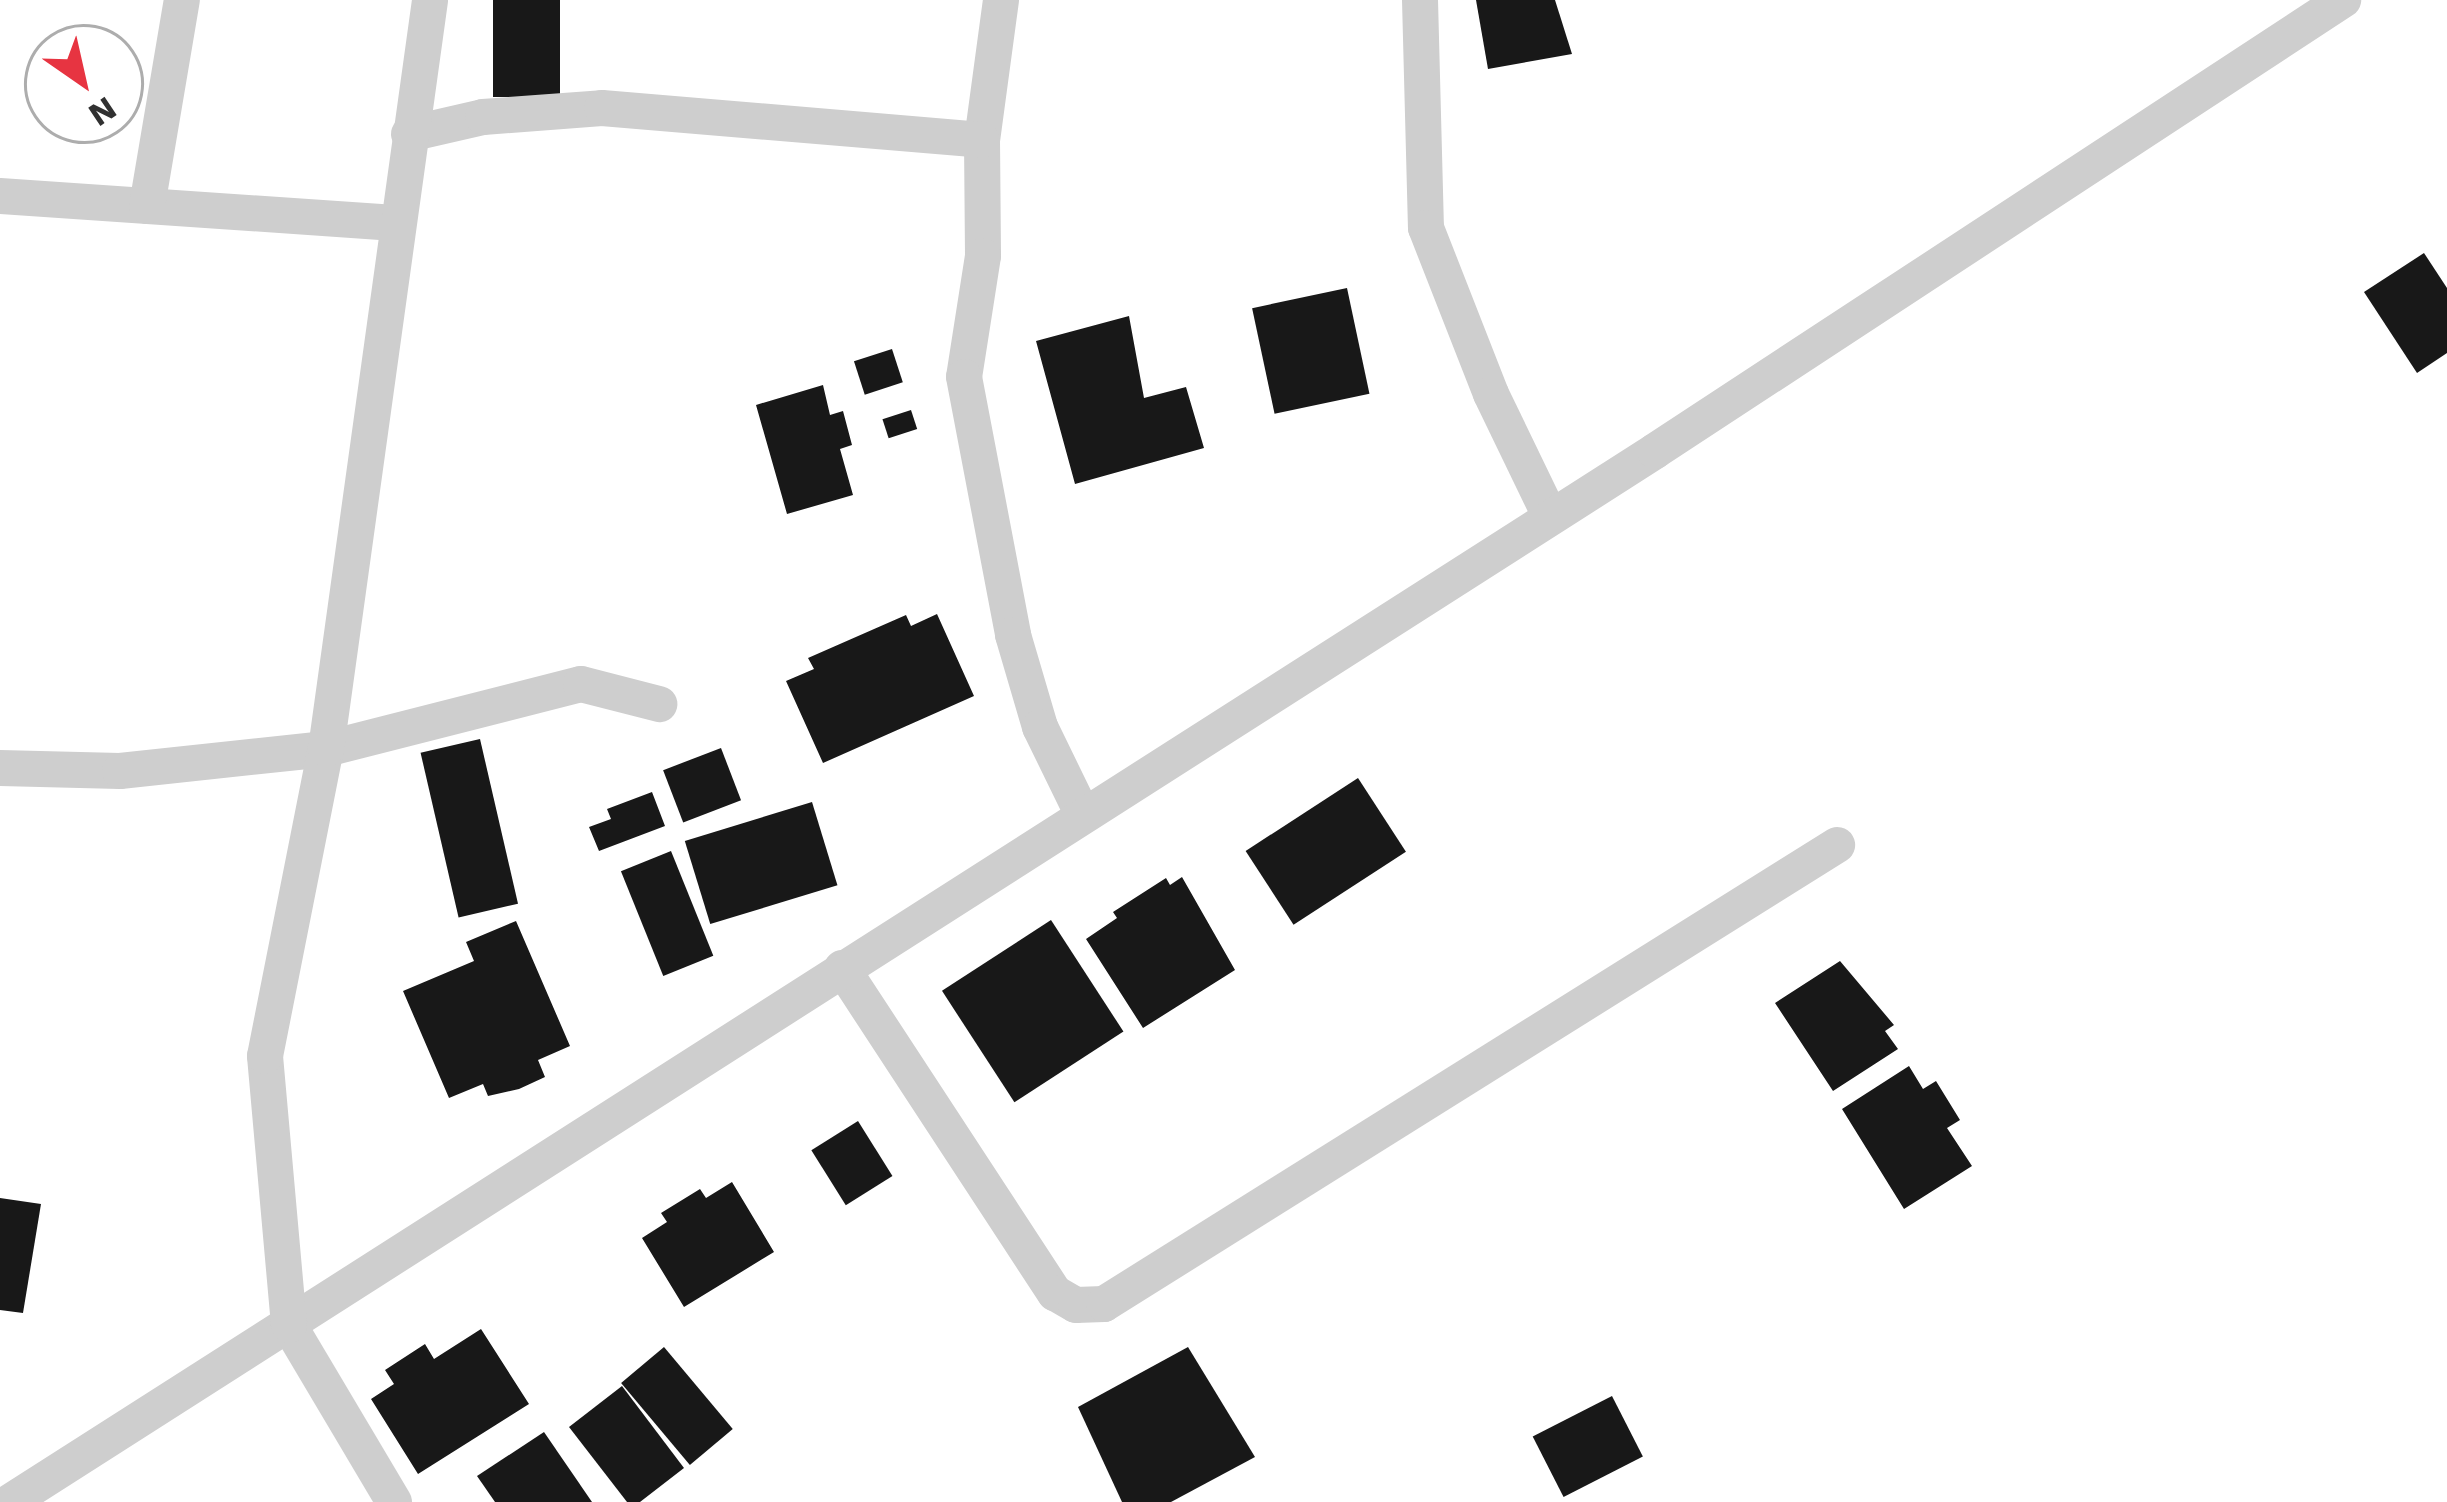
<!DOCTYPE html>
<html>
<head>
<meta charset="utf-8">
<style>
	body { margin:0 }
	#map { position:relative; width:2447px; height:1502px; overflow:hidden; background:#fff; font-family:"Work Sans",sans-serif }
	div>[style] { position:absolute }
	[style*='--x'] { left:calc(var(--x)*1px); top:calc(var(--y)*1px); width:calc(var(--w)*1px); rotate:calc(var(--a)*1deg) }
	.building>* { inset:0; background:#181818; transform-origin:0 0 }
	.minor>* { height:36px; margin:-18px; padding:0 18px; transform-origin:18px; border-radius:18px; background:#cecece }
	span { translate:-50% -50%; white-space:nowrap; text-align:center; line-height:1.15; -webkit-text-stroke:12px #fff; paint-order:stroke }
	.north { position:absolute; left:24px; top:24px; width:120px; height:120px; box-sizing:border-box; background:#fff; border:3px solid #adadad; border-radius:50%; rotate:146deg; font-size:33px; font-weight:700; line-height:48px; text-align:center; color:#313131 }
	.north::after { content:''; display:block; margin:auto; width:42px; height:54px; background:#e73441; clip-path:polygon(50% 0,100% 100%,50% 72%,0 100%) }
</style>
</head>
<body>
<div id="map">
	<div class="building">
		<i style="left:493px;top:0;width:67px;height:97px"></i>
		<i style="clip-path:polygon(1476px 0,1555px 0,1572px 54px,1488px 69px)"></i>
		<i style="clip-path:polygon(2424px 253px,2447px 288px,2447px 353px,2417px 373px,2364px 292px)"></i>
		<i style="left:1347px;top:288px;width:108px;height:97px;rotate:78deg"></i>
		<i style="clip-path:polygon(1129px 316px,1144px 398px,1186px 387px,1204px 448px,1075px 484px,1036px 341px)"></i>
		<i style="left:892px;top:349px;width:35px;height:40px;rotate:72deg"></i>
		<i style="clip-path:polygon(823px 385px,830px 415px,843px 411px,852px 445px,840px 449px,853px 495px,787px 514px,756px 405px)"></i>
		<i style="left:911px;top:410px;width:20px;height:30px;rotate:72deg"></i>
		<i style="clip-path:polygon(937px 614px,974px 696px,823px 763px,786px 681px,814px 669px,808px 658px,906px 615px,911px 626px)"></i>
		<i style="left:480px;top:739px;width:169px;height:61px;rotate:77deg"></i>
		<i style="left:721px;top:748px;width:56px;height:62px;rotate:69deg"></i>
		<i style="left:1358px;top:778px;width:88px;height:134px;rotate:57deg"></i>
		<i style="clip-path:polygon(652px 792px,665px 826px,599px 851px,589px 827px,611px 819px,607px 809px)"></i>
		<i style="left:812px;top:802px;width:87px;height:133px;rotate:73deg"></i>
		<i style="left:671px;top:851px;width:113px;height:54px;rotate:68deg"></i>
		<i style="clip-path:polygon(1182px 877px,1235px 970px,1143px 1028px,1086px 939px,1117px 918px,1113px 912px,1166px 878px,1170px 885px)"></i>
		<i style="left:1051px;top:920px;width:133px;height:130px;rotate:57deg"></i>
		<i style="clip-path:polygon(516px 921px,570px 1046px,538px 1060px,545px 1077px,519px 1089px,488px 1096px,483px 1084px,449px 1098px,403px 991px,474px 961px,466px 942px)"></i>
		<i style="clip-path:polygon(1840px 961px,1894px 1025px,1885px 1031px,1898px 1049px,1833px 1091px,1775px 1003px)"></i>
		<i style="clip-path:polygon(1909px 1066px,1923px 1089px,1936px 1081px,1960px 1120px,1947px 1128px,1972px 1166px,1904px 1209px,1842px 1109px)"></i>
		<i style="left:858px;top:1121px;width:65px;height:55px;rotate:58deg"></i>
		<i style="clip-path:polygon(732px 1182px,774px 1252px,684px 1307px,642px 1238px,667px 1222px,661px 1213px,700px 1189px,706px 1198px)"></i>
		<i style="clip-path:polygon(0 1198px,41px 1204px,23px 1313px,0 1310px)"></i>
		<i style="clip-path:polygon(481px 1329px,529px 1404px,418px 1474px,371px 1399px,394px 1384px,385px 1370px,425px 1344px,434px 1359px)"></i>
		<i style="left:664px;top:1347px;width:107px;height:56px;rotate:50deg"></i>
		<i style="clip-path:polygon(1188px 1347px,1255px 1457px,1171px 1502px,1122px 1502px,1078px 1407px)"></i>
		<i style="clip-path:polygon(622px 1386px,684px 1468px,640px 1502px,627px 1502px,569px 1427px)"></i>
		<i style="left:1612px;top:1396px;width:68px;height:89px;rotate:63deg"></i>
		<i style="clip-path:polygon(544px 1432px,592px 1502px,495px 1502px,477px 1476px)"></i>
	</div>
	<div class="minor">
		<i style="--x:1001;--y:0;--w:141;--a:97.7"></i>
		<i style="--x:982;--y:140;--w:116;--a:89.5"></i>
		<i style="--x:983;--y:256;--w:122;--a:98.9"></i>
		<i style="--x:964;--y:377;--w:263;--a:79.2"></i>
		<i style="--x:1013;--y:635;--w:96;--a:73.6"></i>
		<i style="--x:1040;--y:727;--w:98;--a:64"></i>
		<i style="--x:1420;--y:0;--w:228;--a:88.5"></i>
		<i style="--x:1426;--y:228;--w:178;--a:68.6"></i>
		<i style="--x:1491;--y:394;--w:133;--a:64.2"></i>
		<i style="--x:409;--y:134;--w:76;--a:-12.9"></i>
		<i style="--x:483;--y:117;--w:119;--a:-4.3"></i>
		<i style="--x:602;--y:108;--w:381;--a:4.8"></i>
		<i style="--x:0;--y:196;--w:396;--a:3.9"></i>
		<i style="--x:147;--y:206;--w:209;--a:-80.4"></i>
		<i style="--x:0;--y:768;--w:120;--a:1.4"></i>
		<i style="--x:120;--y:771;--w:207;--a:-6.1"></i>
		<i style="--x:326;--y:749;--w:263;--a:-14.3"></i>
		<i style="--x:581;--y:684;--w:81;--a:14.4"></i>
		<i style="--x:842;--y:968;--w:389;--a:56.8"></i>
		<i style="--x:1055;--y:1293;--w:24;--a:30"></i>
		<i style="--x:1076;--y:1305;--w:28;--a:-2"></i>
		<i style="--x:1104;--y:1304;--w:865;--a:-32.05"></i>
		<i style="--x:10;--y:1502;--w:1952;--a:-32.57"></i>
		<i style="--x:1655;--y:451;--w:823;--a:-33.25"></i>
		<i style="--x:394;--y:1502;--w:206;--a:-120.7"></i>
		<i style="--x:289;--y:1325;--w:270;--a:-95.1"></i>
		<i style="--x:265;--y:1056;--w:313;--a:-78.8"></i>
		<i style="--x:326;--y:749;--w:756;--a:-82.09"></i>
	</div>
	<div class="north">N</div>
</div>
</body>
</html>
